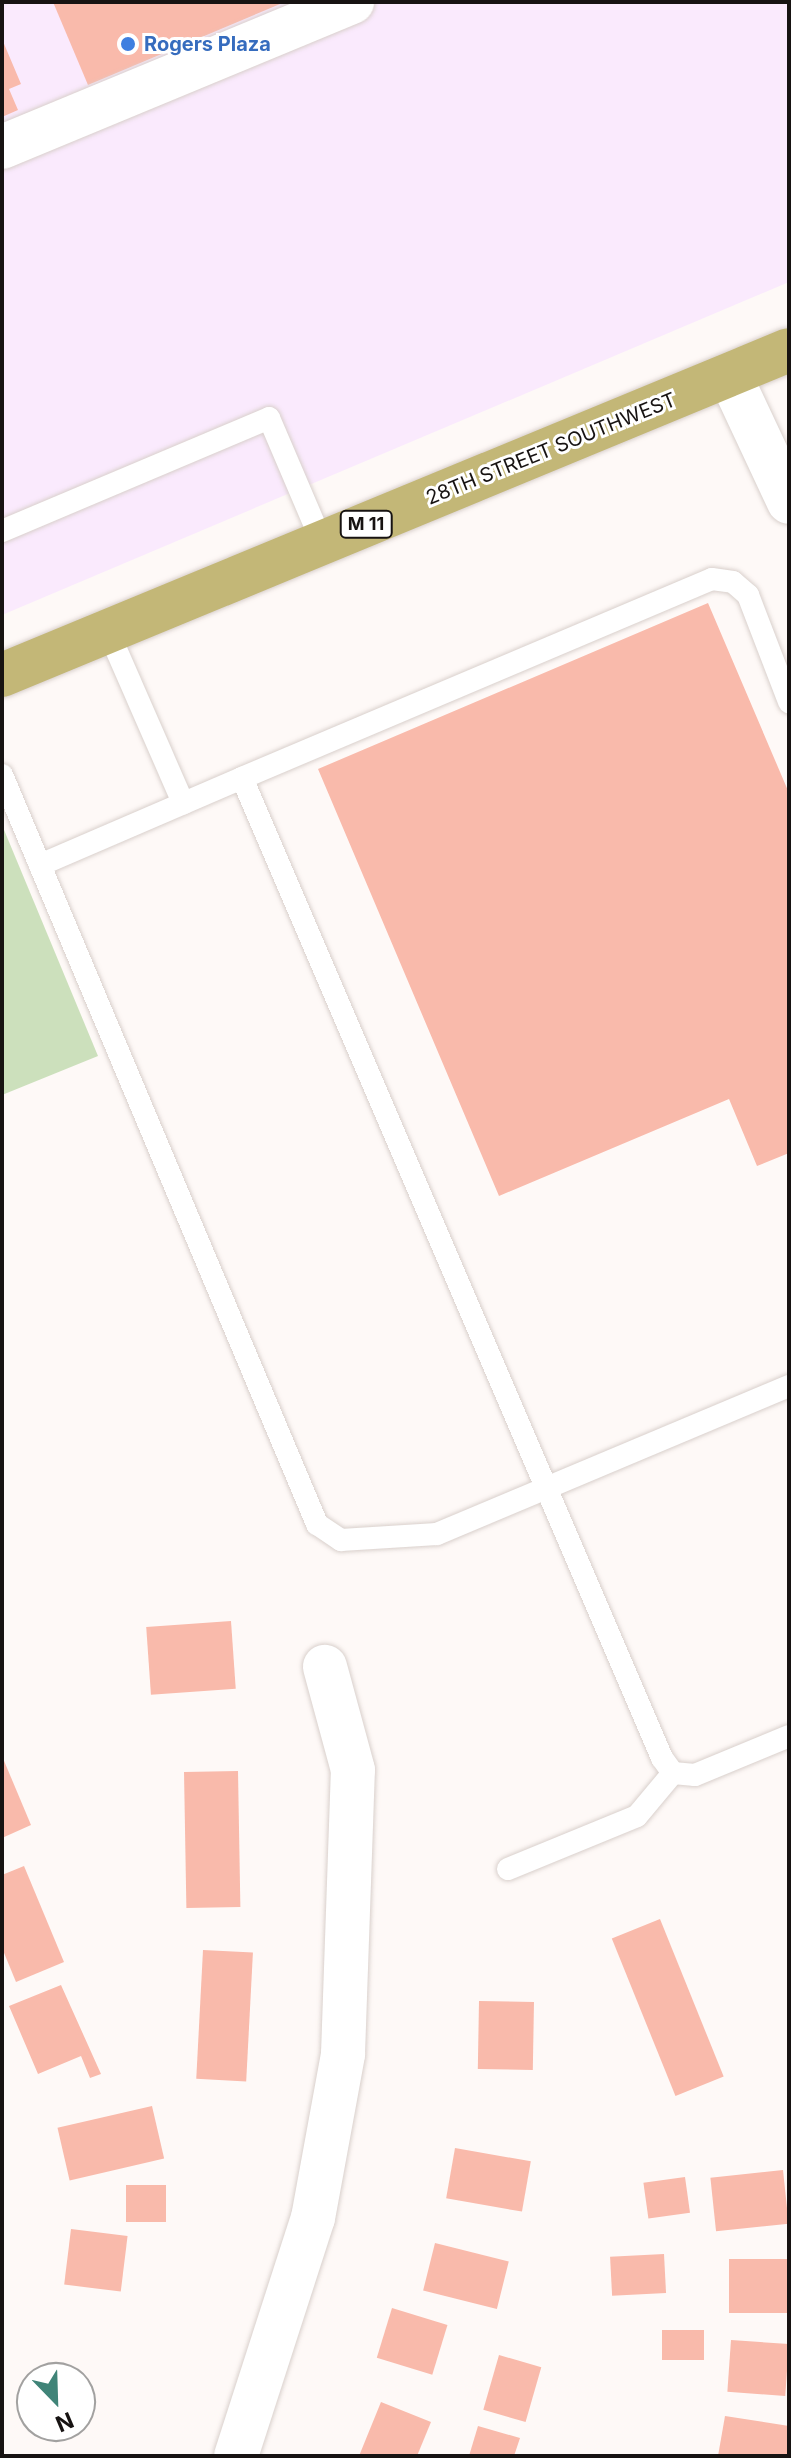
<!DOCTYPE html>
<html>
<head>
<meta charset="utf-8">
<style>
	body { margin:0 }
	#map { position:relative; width:791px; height:2458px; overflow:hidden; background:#fef9f7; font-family:Inter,sans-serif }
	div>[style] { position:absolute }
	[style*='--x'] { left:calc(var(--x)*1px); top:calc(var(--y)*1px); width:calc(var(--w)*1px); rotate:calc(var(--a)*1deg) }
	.commercial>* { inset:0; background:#faeafd }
	.green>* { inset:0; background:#cce0bc }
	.building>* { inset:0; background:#f9baab; transform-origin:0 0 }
	.roads { filter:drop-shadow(0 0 2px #d9d0cc) drop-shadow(0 0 2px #d9d0cc) }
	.lane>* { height:22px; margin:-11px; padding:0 11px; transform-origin:11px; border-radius:11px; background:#fff }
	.street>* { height:44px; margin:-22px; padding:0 22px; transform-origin:22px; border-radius:22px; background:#fff }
	.primary>* { height:44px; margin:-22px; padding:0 22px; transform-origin:22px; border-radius:22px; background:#c3b777 }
	.dots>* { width:22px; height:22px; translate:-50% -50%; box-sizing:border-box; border:4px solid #fff; border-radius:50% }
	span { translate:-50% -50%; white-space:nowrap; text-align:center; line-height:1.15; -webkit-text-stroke:6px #fff; paint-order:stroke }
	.shield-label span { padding:2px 6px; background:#fff; border:2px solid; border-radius:6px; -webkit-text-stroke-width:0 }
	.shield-label { font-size:18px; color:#171312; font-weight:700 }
	.shop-label { font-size:20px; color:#366cbe; font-weight:700 }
	.left { translate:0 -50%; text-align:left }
	.street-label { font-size:20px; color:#171312 }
	.frame { position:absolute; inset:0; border:4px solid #171312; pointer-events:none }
	.north { position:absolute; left:16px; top:2362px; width:80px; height:80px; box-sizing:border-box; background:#fff; border:2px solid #a2a1a0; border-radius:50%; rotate:157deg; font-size:22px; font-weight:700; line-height:32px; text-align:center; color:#171312 }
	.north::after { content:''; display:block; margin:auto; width:28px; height:36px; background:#408478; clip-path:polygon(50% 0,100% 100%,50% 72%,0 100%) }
</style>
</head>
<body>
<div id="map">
	<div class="commercial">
		<i style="clip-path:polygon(2px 2px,789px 2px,789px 282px,2px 615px)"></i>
	</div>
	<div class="green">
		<i style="clip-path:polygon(2px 825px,98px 1056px,2px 1095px)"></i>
	</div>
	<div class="building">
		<i style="clip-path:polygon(53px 2px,285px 2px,88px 85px)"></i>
		<i style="clip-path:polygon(2px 39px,21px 84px,9px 89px,18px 110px,2px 117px)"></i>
		<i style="clip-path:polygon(708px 603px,789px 793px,789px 1153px,757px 1166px,729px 1099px,499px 1196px,318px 769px)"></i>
		<i style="left:231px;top:1621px;width:68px;height:85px;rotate:86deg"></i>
		<i style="clip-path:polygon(2px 1756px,31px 1825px,2px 1838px)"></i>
		<i style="left:238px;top:1771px;width:136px;height:54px;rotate:89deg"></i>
		<i style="clip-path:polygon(24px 1866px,64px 1962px,16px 1982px,2px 1948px,2px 1875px)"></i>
		<i style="left:660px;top:1919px;width:170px;height:52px;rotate:68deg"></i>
		<i style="left:203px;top:1950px;width:50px;height:129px;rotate:3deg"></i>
		<i style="clip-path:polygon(61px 1985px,101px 2074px,90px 2078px,81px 2056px,38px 2074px,9px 2006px)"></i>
		<i style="left:479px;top:2001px;width:55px;height:68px;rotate:1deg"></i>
		<i style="left:152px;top:2106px;width:54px;height:97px;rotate:77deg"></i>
		<i style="left:455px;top:2148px;width:77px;height:51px;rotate:10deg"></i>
		<i style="left:783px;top:2170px;width:54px;height:73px;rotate:84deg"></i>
		<i style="left:685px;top:2177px;width:36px;height:42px;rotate:82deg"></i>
		<i style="left:126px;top:2185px;width:40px;height:37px"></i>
		<i style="left:71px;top:2229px;width:57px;height:56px;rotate:7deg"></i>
		<i style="left:435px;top:2243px;width:76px;height:49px;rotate:14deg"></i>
		<i style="left:664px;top:2254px;width:39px;height:54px;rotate:87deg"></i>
		<i style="left:789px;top:2259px;width:54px;height:60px;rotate:90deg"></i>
		<i style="left:392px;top:2308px;width:58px;height:52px;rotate:17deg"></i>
		<i style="left:662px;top:2330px;width:42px;height:30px"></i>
		<i style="left:731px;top:2340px;width:58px;height:52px;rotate:4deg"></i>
		<i style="left:499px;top:2355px;width:44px;height:57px;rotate:16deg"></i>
		<i style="clip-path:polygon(381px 2402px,431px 2422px,417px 2456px,359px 2456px)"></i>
		<i style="clip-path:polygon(725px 2416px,789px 2426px,789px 2456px,718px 2456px)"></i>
		<i style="clip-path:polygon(478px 2426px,520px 2438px,514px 2456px,469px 2456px)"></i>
	</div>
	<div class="roads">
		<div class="lane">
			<i style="--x:2;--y:531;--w:290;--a:-22.9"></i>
			<i style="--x:269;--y:418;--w:135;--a:66.9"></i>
			<i style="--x:108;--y:631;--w:188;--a:66.4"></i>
			<i style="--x:2;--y:775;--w:813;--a:67.19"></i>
			<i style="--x:317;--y:1524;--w:29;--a:34"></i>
			<i style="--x:341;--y:1540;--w:96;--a:-3.6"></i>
			<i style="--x:437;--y:1534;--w:382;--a:-22.8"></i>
			<i style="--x:242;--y:778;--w:510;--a:-22.95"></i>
			<i style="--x:712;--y:579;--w:21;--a:8"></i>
			<i style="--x:733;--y:582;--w:20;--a:41"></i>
			<i style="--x:748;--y:595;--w:115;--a:69"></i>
			<i style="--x:40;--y:865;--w:220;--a:-23.3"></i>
			<i style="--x:242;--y:778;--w:1066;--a:66.8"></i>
			<i style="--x:662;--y:1758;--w:19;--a:54"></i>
			<i style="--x:673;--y:1773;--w:22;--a:5"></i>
			<i style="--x:695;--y:1775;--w:102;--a:-22.5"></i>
			<i style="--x:508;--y:1869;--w:139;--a:-22.3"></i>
			<i style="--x:637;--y:1816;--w:56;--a:-50.1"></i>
		</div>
		<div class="street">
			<i style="--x:2;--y:147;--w:379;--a:-22.5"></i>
			<i style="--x:730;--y:376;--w:139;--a:64.9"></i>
			<i style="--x:236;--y:2456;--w:250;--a:-72.1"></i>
			<i style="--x:313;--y:2218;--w:167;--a:-79.6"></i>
			<i style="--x:343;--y:2054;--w:284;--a:-88"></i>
			<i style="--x:353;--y:1770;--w:107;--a:-105.2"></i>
		</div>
		<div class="primary">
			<i style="--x:2;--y:675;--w:851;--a:-22.44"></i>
		</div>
	</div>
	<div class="dots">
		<i style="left:128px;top:44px;background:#3f7fe0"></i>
	</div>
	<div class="shield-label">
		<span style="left:366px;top:524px">M 11</span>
	</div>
	<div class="shop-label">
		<span class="left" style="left:144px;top:44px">Rogers Plaza</span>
	</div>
	<div class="street-label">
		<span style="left:551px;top:449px;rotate:-22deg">28TH STREET SOUTHWEST</span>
	</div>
	<div class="frame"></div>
	<div class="north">N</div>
</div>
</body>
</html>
